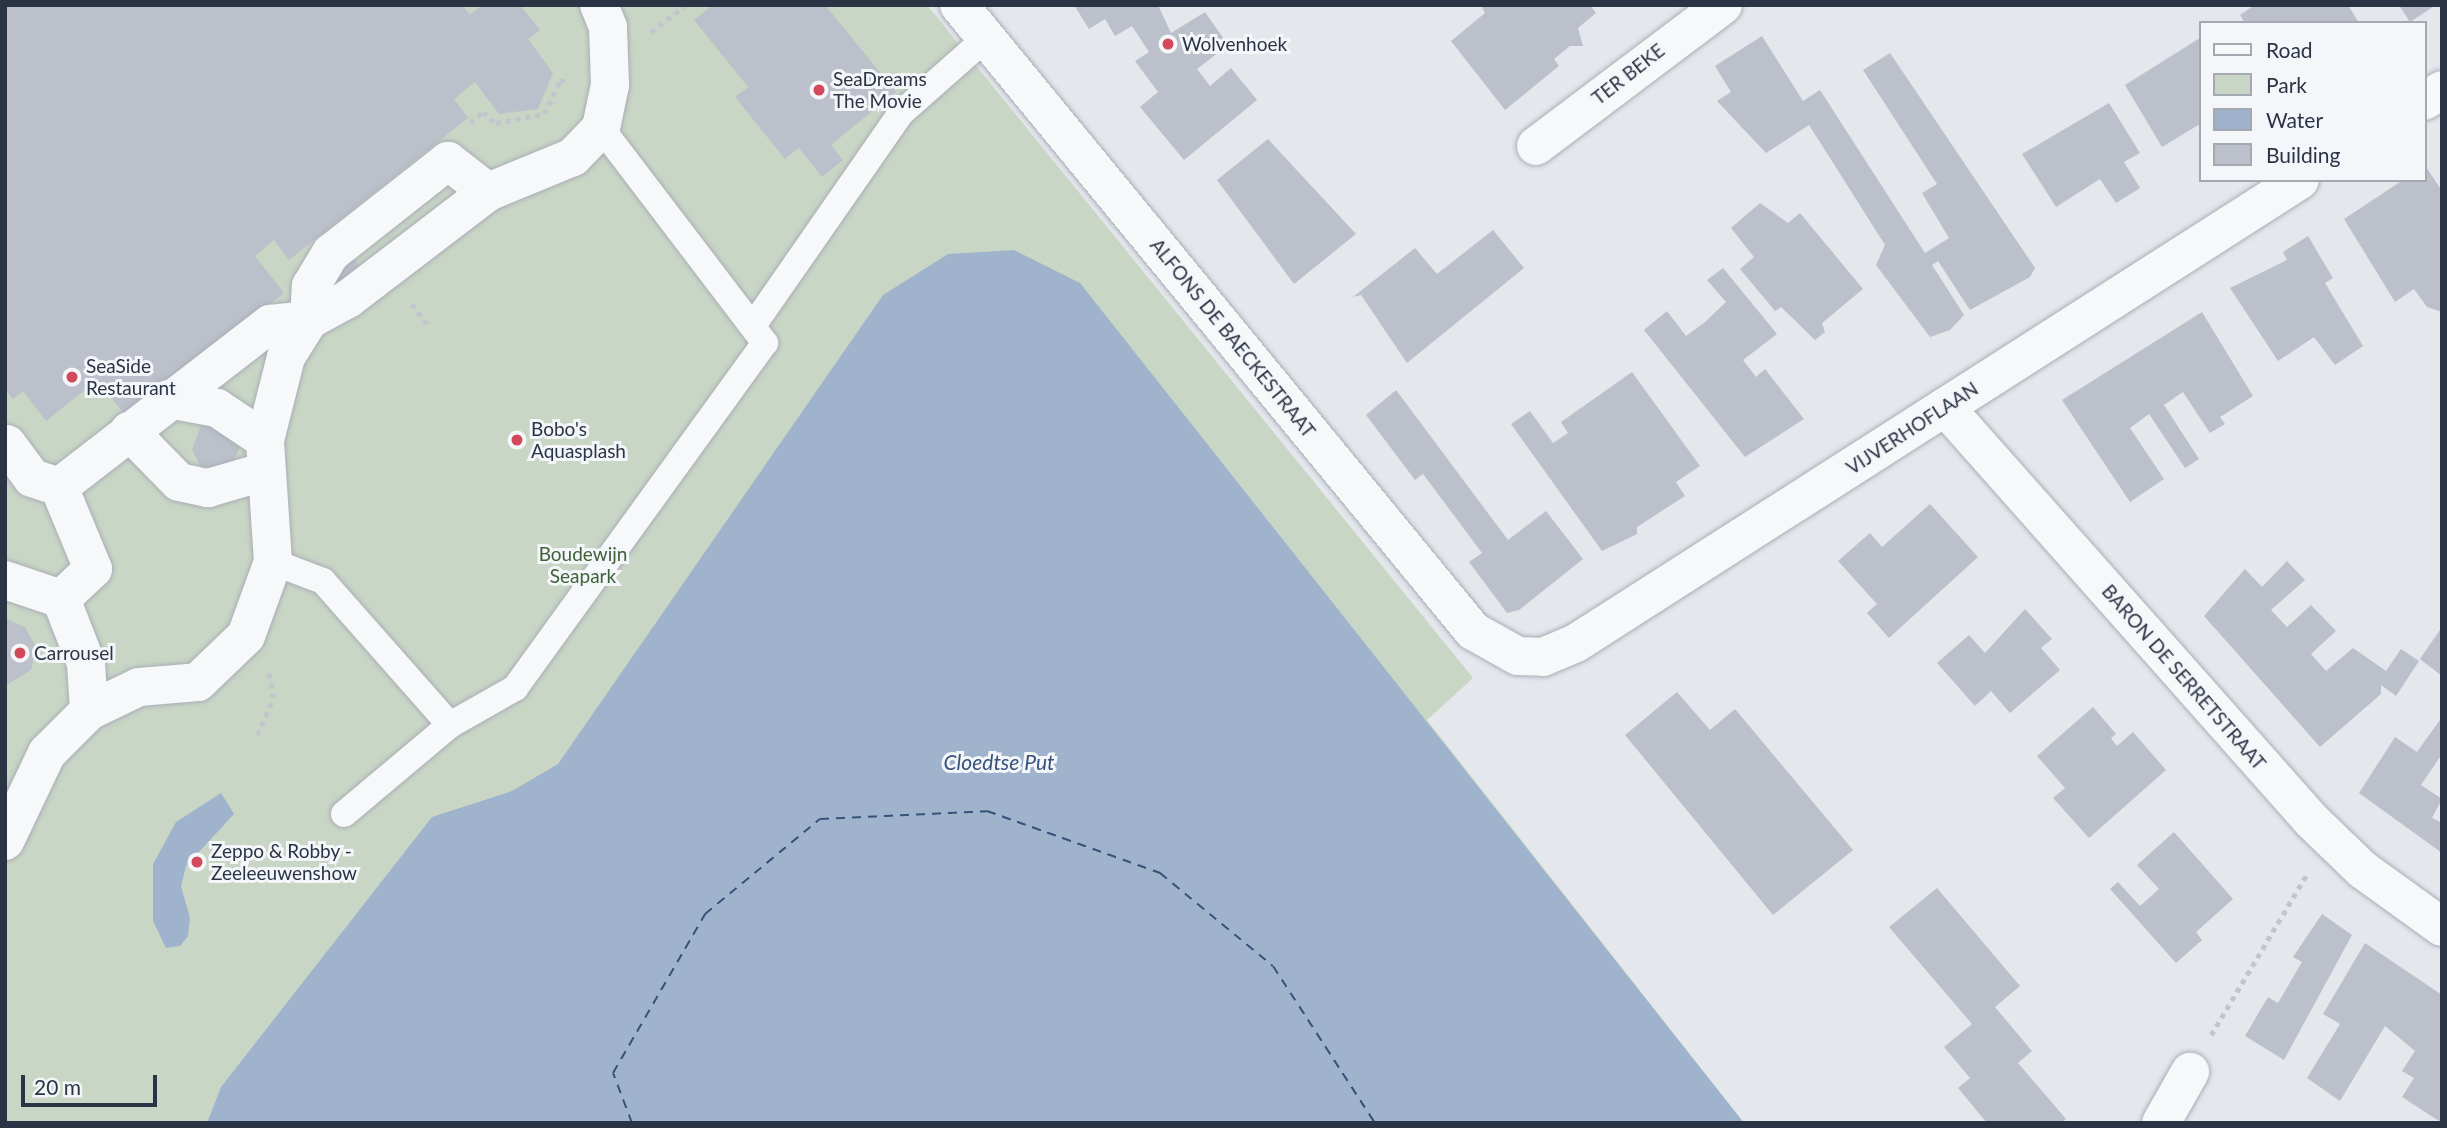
<!DOCTYPE html>
<html>
<head>
<meta charset="utf-8">
<style>
	body { margin:0 }
	#map { position:relative; width:2447px; height:1128px; overflow:hidden; background:#e4e7ec; font-family:Lato,sans-serif }
	div>[style] { position:absolute }
	[style*='--x'] { left:calc(var(--x)*1px); top:calc(var(--y)*1px); width:calc(var(--w)*1px); rotate:calc(var(--a)*1deg) }
	.green>* { inset:0; background:#c9d6c5 }
	.water>* { inset:0; background:#9fb4cc }
	.ferry>* { height:2px; margin-top:-1px; transform-origin:0; background:repeating-linear-gradient(90deg,#34527a 0 9px,transparent 0 16px) }
	.building>* { inset:0; background:#bbc0ca; transform-origin:0 0 }
	.path>* { height:4.5px; margin-top:-2.25px; transform-origin:0; background:repeating-linear-gradient(90deg,#c2c5cb 0 5px,transparent 0 10px) }
	.roads { filter:drop-shadow(0 0 2px #a9aeb7) drop-shadow(0 0 2px #a9aeb7) }
	.lane>* { height:26px; margin:-13px; padding:0 13px; transform-origin:13px; border-radius:13px; background:#f7f8fa }
	.street>* { height:38px; margin:-19px; padding:0 19px; transform-origin:19px; border-radius:19px; background:#f7f8fa }
	.dots>* { width:19px; height:19px; translate:-50% -50%; box-sizing:border-box; border:4px solid #f4f6f9; border-radius:50% }
	span { translate:-50% -50%; white-space:nowrap; text-align:center; line-height:1.15; -webkit-text-stroke:6px #f4f6f9; paint-order:stroke }
	.poi-label { font-size:19px; color:#2b3445 }
	.left { translate:0 -50%; text-align:left }
	.street-label { font-size:19px; color:#2b3445 }
	.park-label { font-size:19px; color:#3f6138 }
	.water-label { font-size:21px; color:#34527a; font-style:italic }
	.frame { position:absolute; inset:0; border:7px solid #2b3445; pointer-events:none }
	.legend { position:absolute; left:2199px; top:21px; width:228px; height:161px; box-sizing:border-box; background:#f4f6f9; border:2px solid #a4a8b1; margin:0; padding:9px 12px; list-style:none; font-size:21px; color:#2b3445 }
	.legend li { display:flex; align-items:center; gap:14px; height:35px }
	.legend b { width:35px; border:2px solid #a4a8b1 }
	.scale { position:absolute; left:21px; top:1075px; width:136px; height:32px; box-sizing:border-box; border:4px solid #2b3445; border-top:0; padding-left:9px; font-size:21px; line-height:24px; white-space:nowrap; color:#2b3445; -webkit-text-stroke:5px #f4f6f9; paint-order:stroke }
</style>
</head>
<body>
<div id="map">
	<div class="green">
		<i style="clip-path:polygon(5px 5px,927px 5px,1473px 678px,1427px 720px,1744px 1123px,5px 1123px)"></i>
	</div>
	<div class="water">
		<i style="clip-path:polygon(1014px 250px,1080px 283px,1744px 1123px,207px 1123px,221px 1087px,432px 817px,512px 791px,558px 764px,883px 295px,948px 254px)"></i>
		<i style="clip-path:polygon(221px 793px,234px 814px,186px 866px,181px 886px,190px 918px,188px 936px,180px 946px,166px 948px,153px 921px,153px 864px,176px 822px)"></i>
	</div>
	<div class="ferry">
		<i style="--x:632;--y:1123;--w:53;--a:-110.8"></i>
		<i style="--x:613;--y:1073;--w:184;--a:-59.9"></i>
		<i style="--x:705;--y:914;--w:149;--a:-39.6"></i>
		<i style="--x:820;--y:819;--w:167;--a:-2.7"></i>
		<i style="--x:987;--y:811;--w:184;--a:19.7"></i>
		<i style="--x:1160;--y:873;--w:146;--a:39.5"></i>
		<i style="--x:1273;--y:966;--w:187;--a:57"></i>
		<i style="--x:1014;--y:1123;--w:5;--a:0"></i>
	</div>
	<div class="building">
		<i style="clip-path:polygon(5px 5px,462px 5px,470px 15px,482px 5px,520px 5px,540px 30px,528px 39px,553px 73px,538px 109px,499px 114px,475px 82px,454px 99px,468px 118px,289px 260px,274px 240px,255px 256px,284px 293px,127px 417px,97px 380px,46px 421px,23px 391px,13px 399px,5px 389px)"></i>
		<i style="clip-path:polygon(713px 5px,825px 5px,896px 92px,831px 145px,843px 160px,822px 177px,799px 148px,785px 159px,735px 97px,748px 87px,694px 20px)"></i>
		<i style="clip-path:polygon(1074px 5px,1158px 5px,1171px 33px,1205px 12px,1228px 45px,1197px 69px,1210px 86px,1231px 68px,1257px 100px,1184px 160px,1140px 107px,1158px 92px,1135px 61px,1149px 52px,1132px 26px,1115px 36px,1105px 19px,1089px 29px)"></i>
		<i style="clip-path:polygon(1481px 5px,1590px 5px,1596px 13px,1578px 28px,1583px 46px,1570px 46px,1554px 59px,1559px 66px,1505px 110px,1451px 41px,1485px 13px)"></i>
		<i style="clip-path:polygon(2255px 5px,2348px 5px,2359px 23px,2245px 23px,2240px 15px)"></i>
		<i style="clip-path:polygon(2399px 5px,2436px 5px,2410px 22px)"></i>
		<i style="clip-path:polygon(1762px 36px,1803px 101px,1820px 90px,1925px 253px,1949px 238px,1922px 193px,1937px 184px,1863px 70px,1890px 53px,2035px 268px,2030px 277px,1970px 310px,1938px 261px,1932px 265px,1964px 315px,1950px 330px,1930px 337px,1876px 265px,1885px 245px,1809px 125px,1766px 153px,1717px 101px,1731px 92px,1715px 66px)"></i>
		<i style="clip-path:polygon(2200px 38px,2200px 124px,2162px 147px,2125px 85px)"></i>
		<i style="clip-path:polygon(2109px 103px,2140px 153px,2124px 162px,2140px 188px,2116px 203px,2100px 179px,2056px 207px,2022px 154px)"></i>
		<i style="clip-path:polygon(1268px 139px,1356px 234px,1294px 284px,1217px 180px)"></i>
		<i style="clip-path:polygon(2424px 164px,2442px 191px,2442px 312px,2427px 307px,2414px 289px,2395px 302px,2344px 219px,2403px 180px,2424px 180px)"></i>
		<i style="clip-path:polygon(1760px 203px,1788px 223px,1800px 213px,1863px 289px,1822px 323px,1825px 332px,1815px 340px,1781px 307px,1775px 311px,1740px 269px,1754px 257px,1731px 228px)"></i>
		<i style="clip-path:polygon(1493px 230px,1524px 268px,1407px 363px,1361px 295px,1353px 297px,1415px 248px,1437px 274px)"></i>
		<i style="clip-path:polygon(2308px 236px,2333px 278px,2325px 283px,2363px 346px,2335px 365px,2314px 337px,2278px 361px,2230px 288px,2287px 260px,2283px 252px)"></i>
		<i style="left:352px;top:256px;width:22px;height:25px;rotate:54deg"></i>
		<i style="clip-path:polygon(1723px 268px,1777px 334px,1743px 360px,1756px 377px,1765px 369px,1804px 419px,1745px 457px,1644px 330px,1667px 311px,1686px 336px,1705px 322px,1726px 302px,1707px 280px)"></i>
		<i style="clip-path:polygon(2202px 312px,2253px 396px,2220px 417px,2225px 424px,2210px 433px,2183px 392px,2164px 405px,2199px 459px,2185px 468px,2149px 414px,2130px 428px,2164px 479px,2130px 502px,2062px 400px)"></i>
		<i style="clip-path:polygon(1632px 372px,1700px 466px,1676px 482px,1685px 496px,1637px 527px,1637px 534px,1602px 551px,1511px 424px,1530px 411px,1553px 443px,1568px 433px,1561px 422px)"></i>
		<i style="clip-path:polygon(1396px 390px,1508px 540px,1546px 511px,1583px 559px,1519px 610px,1507px 613px,1469px 562px,1482px 553px,1423px 474px,1415px 480px,1366px 415px)"></i>
		<i style="clip-path:polygon(226px 422px,239px 448px,228px 474px,204px 474px,192px 449px,202px 423px)"></i>
		<i style="clip-path:polygon(1930px 504px,1978px 557px,1889px 638px,1867px 613px,1877px 604px,1838px 561px,1870px 533px,1882px 547px)"></i>
		<i style="clip-path:polygon(2287px 561px,2305px 580px,2271px 610px,2287px 627px,2311px 605px,2336px 631px,2311px 654px,2326px 671px,2353px 648px,2386px 671px,2401px 649px,2419px 661px,2396px 696px,2381px 685px,2381px 694px,2320px 747px,2204px 616px,2245px 569px,2262px 587px)"></i>
		<i style="clip-path:polygon(2025px 609px,2052px 639px,2041px 648px,2060px 670px,2010px 713px,1991px 691px,1975px 706px,1937px 663px,1969px 635px,1985px 653px)"></i>
		<i style="clip-path:polygon(5px 618px,25px 627px,36px 647px,31px 670px,5px 686px)"></i>
		<i style="clip-path:polygon(2442px 627px,2442px 676px,2420px 659px)"></i>
		<i style="clip-path:polygon(1677px 692px,1710px 730px,1735px 709px,1853px 850px,1773px 915px,1625px 735px)"></i>
		<i style="clip-path:polygon(2093px 707px,2116px 734px,2111px 738px,2117px 746px,2133px 732px,2166px 770px,2089px 838px,2053px 798px,2065px 788px,2037px 756px)"></i>
		<i style="clip-path:polygon(2442px 717px,2442px 754px,2421px 785px,2442px 799px,2432px 818px,2442px 823px,2442px 853px,2359px 793px,2395px 737px,2417px 752px)"></i>
		<i style="clip-path:polygon(2174px 832px,2233px 899px,2196px 932px,2202px 940px,2176px 963px,2110px 889px,2118px 882px,2140px 906px,2159px 889px,2137px 865px)"></i>
		<i style="clip-path:polygon(1937px 888px,2020px 986px,1995px 1007px,2032px 1051px,2018px 1063px,2066px 1119px,2061px 1123px,1987px 1123px,1958px 1088px,1970px 1078px,1944px 1047px,1972px 1024px,1889px 927px)"></i>
		<i style="clip-path:polygon(2322px 914px,2352px 935px,2284px 1060px,2245px 1036px,2268px 997px,2278px 1003px,2302px 962px,2293px 957px)"></i>
		<i style="clip-path:polygon(2365px 943px,2442px 995px,2442px 1123px,2402px 1097px,2414px 1078px,2402px 1071px,2415px 1051px,2385px 1026px,2340px 1101px,2307px 1078px,2340px 1024px,2323px 1014px)"></i>
	</div>
	<div class="path">
		<i style="--x:651;--y:32;--w:44;--a:-37.6"></i>
		<i style="--x:470;--y:123;--w:17;--a:-40"></i>
		<i style="--x:483;--y:112;--w:17;--a:40"></i>
		<i style="--x:496;--y:123;--w:49;--a:-10.6"></i>
		<i style="--x:544;--y:114;--w:37;--a:-64"></i>
		<i style="--x:560;--y:81;--w:7;--a:0"></i>
		<i style="--x:412;--y:304;--w:29;--a:52"></i>
		<i style="--x:257;--y:735;--w:40;--a:-66.6"></i>
		<i style="--x:273;--y:698;--w:26;--a:-99"></i>
		<i style="--x:2211;--y:1035;--w:187;--a:-59.2"></i>
	</div>
	<div class="roads">
		<div class="lane">
			<i style="--x:755;--y:323;--w:254;--a:-55.2"></i>
			<i style="--x:900;--y:114;--w:115;--a:-41.5"></i>
			<i style="--x:273;--y:562;--w:53;--a:20.8"></i>
			<i style="--x:323;--y:581;--w:192;--a:48.6"></i>
			<i style="--x:344;--y:814;--w:138;--a:-40"></i>
			<i style="--x:450;--y:725;--w:75;--a:-29.6"></i>
			<i style="--x:515;--y:688;--w:426;--a:-54.1"></i>
			<i style="--x:765;--y:343;--w:270;--a:-127.3"></i>
		</div>
		<div class="street">
			<i style="--x:959;--y:5;--w:810;--a:50.61"></i>
			<i style="--x:1473;--y:631;--w:51;--a:29.1"></i>
			<i style="--x:1518;--y:656;--w:25;--a:2"></i>
			<i style="--x:1543;--y:657;--w:36;--a:-23"></i>
			<i style="--x:1576;--y:643;--w:859;--a:-32.6"></i>
			<i style="--x:2424;--y:101;--w:21;--a:-31"></i>
			<i style="--x:1536;--y:146;--w:234;--a:-37"></i>
			<i style="--x:168;--y:399;--w:50;--a:10.4"></i>
			<i style="--x:217;--y:408;--w:58;--a:33.7"></i>
			<i style="--x:1945;--y:407;--w:553;--a:48.44"></i>
			<i style="--x:2312;--y:821;--w:71;--a:43.9"></i>
			<i style="--x:2363;--y:870;--w:97;--a:35.8"></i>
			<i style="--x:129;--y:431;--w:71;--a:45.6"></i>
			<i style="--x:179;--y:482;--w:30;--a:12"></i>
			<i style="--x:208;--y:488;--w:61;--a:-16.1"></i>
			<i style="--x:7;--y:444;--w:42;--a:53.7"></i>
			<i style="--x:32;--y:478;--w:28;--a:18"></i>
			<i style="--x:5;--y:580;--w:59;--a:18.7"></i>
			<i style="--x:89;--y:711;--w:48;--a:-93.6"></i>
			<i style="--x:86;--y:663;--w:69;--a:-111.3"></i>
			<i style="--x:61;--y:599;--w:44;--a:-43.2"></i>
			<i style="--x:93;--y:569;--w:89;--a:-112.5"></i>
			<i style="--x:59;--y:487;--w:267;--a:-37.7"></i>
			<i style="--x:270;--y:324;--w:39;--a:-6"></i>
			<i style="--x:309;--y:320;--w:34;--a:-87"></i>
			<i style="--x:311;--y:286;--w:39;--a:-59"></i>
			<i style="--x:331;--y:253;--w:149;--a:-38.2"></i>
			<i style="--x:448;--y:161;--w:51;--a:37.8"></i>
			<i style="--x:5;--y:841;--w:98;--a:-64.5"></i>
			<i style="--x:47;--y:753;--w:59;--a:-45"></i>
			<i style="--x:89;--y:711;--w:55;--a:-25.6"></i>
			<i style="--x:139;--y:687;--w:59;--a:-4.8"></i>
			<i style="--x:198;--y:682;--w:66;--a:-43.8"></i>
			<i style="--x:246;--y:636;--w:79;--a:-70"></i>
			<i style="--x:273;--y:562;--w:122;--a:-93.8"></i>
			<i style="--x:265;--y:440;--w:86;--a:-75.8"></i>
			<i style="--x:286;--y:357;--w:44;--a:-58.1"></i>
			<i style="--x:309;--y:320;--w:44;--a:-28.3"></i>
			<i style="--x:348;--y:299;--w:176;--a:-37.4"></i>
			<i style="--x:488;--y:192;--w:92;--a:-22.4"></i>
			<i style="--x:573;--y:157;--w:40;--a:-46"></i>
			<i style="--x:601;--y:128;--w:44;--a:-78.2"></i>
			<i style="--x:610;--y:85;--w:58;--a:-92"></i>
			<i style="--x:608;--y:27;--w:24;--a:-112"></i>
			<i style="--x:2161;--y:1123;--w:59;--a:-60.4"></i>
		</div>
	</div>
	<div class="dots">
		<i style="left:1168px;top:44px;background:#d1495b"></i>
		<i style="left:819px;top:90px;background:#d1495b"></i>
		<i style="left:72px;top:377px;background:#d1495b"></i>
		<i style="left:517px;top:440px;background:#d1495b"></i>
		<i style="left:20px;top:653px;background:#d1495b"></i>
		<i style="left:197px;top:862px;background:#d1495b"></i>
	</div>
	<div class="poi-label">
		<span class="left" style="left:1182px;top:44px">Wolvenhoek</span>
		<span class="left" style="left:833px;top:90px">SeaDreams<br>The Movie</span>
		<span class="left" style="left:86px;top:377px">SeaSide<br>Restaurant</span>
		<span class="left" style="left:531px;top:440px">Bobo's<br>Aquasplash</span>
		<span class="left" style="left:34px;top:653px">Carrousel</span>
		<span class="left" style="left:211px;top:862px">Zeppo &amp; Robby -<br>Zeeleeuwenshow</span>
	</div>
	<div class="street-label">
		<span style="left:1628px;top:74px;rotate:-38deg">TER BEKE</span>
		<span style="left:1233px;top:338px;rotate:51deg">ALFONS DE BAECKESTRAAT</span>
		<span style="left:1912px;top:428px;rotate:-33deg">VIJVERHOFLAAN</span>
		<span style="left:2184px;top:677px;rotate:49deg">BARON DE SERRETSTRAAT</span>
	</div>
	<div class="park-label">
		<span style="left:583px;top:565px">Boudewijn<br>Seapark</span>
	</div>
	<div class="water-label">
		<span style="left:999px;top:762px">Cloedtse Put</span>
	</div>
	<div class="frame"></div>
	<ul class="legend">
	<li><b style="height:9px;background:#f7f8fa"></b>Road</li>
	<li><b style="height:19px;background:#c9d6c5"></b>Park</li>
	<li><b style="height:19px;background:#9fb4cc"></b>Water</li>
	<li><b style="height:19px;background:#bbc0ca"></b>Building</li>
	</ul>
	<div class="scale">20 m</div>
</div>
</body>
</html>
